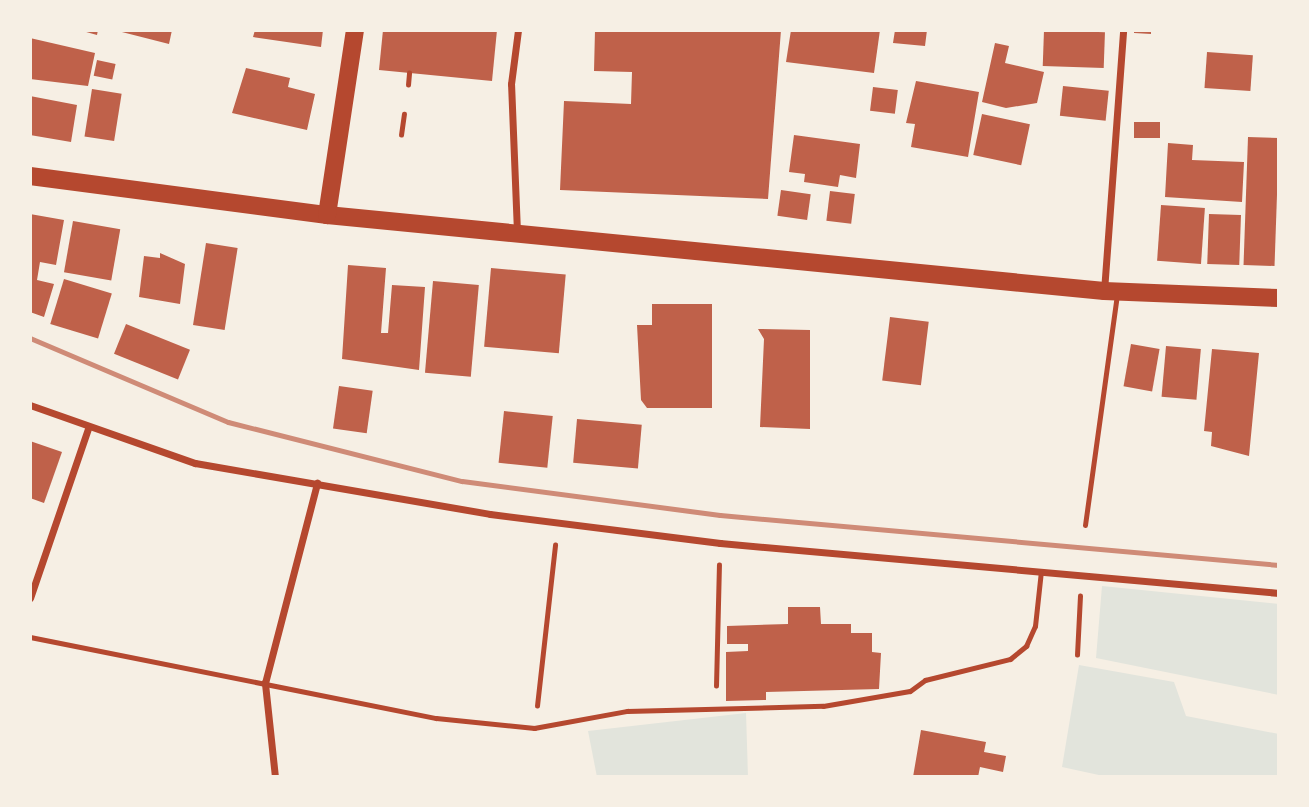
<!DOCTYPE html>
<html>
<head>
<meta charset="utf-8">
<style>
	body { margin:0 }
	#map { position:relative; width:1309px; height:807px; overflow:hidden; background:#f6efe4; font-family:Barlow,sans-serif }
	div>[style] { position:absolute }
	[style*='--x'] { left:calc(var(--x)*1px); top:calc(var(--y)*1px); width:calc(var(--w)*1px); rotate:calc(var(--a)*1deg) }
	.green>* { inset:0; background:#e2e4dc }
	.building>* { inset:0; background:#bf614a; transform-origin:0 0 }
	.path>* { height:4.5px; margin:-2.25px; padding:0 2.25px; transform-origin:2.25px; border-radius:2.25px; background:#b5482f }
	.service>* { height:5px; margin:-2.5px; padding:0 2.5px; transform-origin:2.5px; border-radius:2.5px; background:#b5482f }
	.minor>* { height:7px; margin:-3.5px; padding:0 3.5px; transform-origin:3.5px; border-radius:3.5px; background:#b5482f }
	.primary>* { height:18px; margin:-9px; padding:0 9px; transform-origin:9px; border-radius:9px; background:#b5482f }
	.rail>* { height:5px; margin:-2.5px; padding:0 2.5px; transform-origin:2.5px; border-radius:2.5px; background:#cf8b77 }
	span { translate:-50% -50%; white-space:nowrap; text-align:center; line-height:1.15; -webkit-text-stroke:5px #f6efe4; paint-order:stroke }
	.frame { position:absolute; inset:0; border:32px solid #f6efe4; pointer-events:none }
</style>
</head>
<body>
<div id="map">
	<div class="green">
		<i style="clip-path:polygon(1102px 586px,1279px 604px,1279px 695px,1096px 658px)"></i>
		<i style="clip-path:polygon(1079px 665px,1174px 682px,1186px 716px,1279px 734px,1279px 777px,1108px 777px,1062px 767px)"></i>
		<i style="clip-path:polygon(746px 713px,748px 777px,597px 777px,588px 731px)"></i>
	</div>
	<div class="building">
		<i style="clip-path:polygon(79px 30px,98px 30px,97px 35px)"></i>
		<i style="clip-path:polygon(114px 30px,172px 30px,169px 44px)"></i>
		<i style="clip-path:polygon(255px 30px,323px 30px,321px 47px,253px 37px)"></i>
		<i style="clip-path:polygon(383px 30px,497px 30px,492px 81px,379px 70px)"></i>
		<i style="clip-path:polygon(595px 30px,781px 30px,768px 199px,560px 190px,564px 101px,631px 104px,632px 72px,594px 71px)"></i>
		<i style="clip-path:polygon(791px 30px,880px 30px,874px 73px,786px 62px)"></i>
		<i style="clip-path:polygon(895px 30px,927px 30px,925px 46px,893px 43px)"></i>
		<i style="left:1044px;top:30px;width:61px;height:36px;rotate:2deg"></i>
		<i style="clip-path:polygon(1134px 30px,1151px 30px,1151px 34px,1134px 33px)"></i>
		<i style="clip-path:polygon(30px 38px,95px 53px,88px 86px,30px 79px)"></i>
		<i style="clip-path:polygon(995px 43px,1009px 46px,1005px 63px,1044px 72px,1037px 103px,1006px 108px,982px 102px)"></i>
		<i style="left:1207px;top:52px;width:46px;height:36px;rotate:4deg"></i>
		<i style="left:97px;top:60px;width:19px;height:16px;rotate:12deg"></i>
		<i style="clip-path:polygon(246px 68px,290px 78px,288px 87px,315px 94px,307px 130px,232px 113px)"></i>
		<i style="clip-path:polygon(916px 81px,979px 92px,968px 157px,911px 147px,915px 124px,906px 123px)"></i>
		<i style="left:1063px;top:86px;width:46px;height:30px;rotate:6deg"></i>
		<i style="left:873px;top:87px;width:25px;height:24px;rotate:7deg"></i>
		<i style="left:92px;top:89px;width:30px;height:48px;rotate:9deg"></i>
		<i style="clip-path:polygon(30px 96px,77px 105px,71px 142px,30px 135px)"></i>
		<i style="left:982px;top:114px;width:49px;height:42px;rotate:12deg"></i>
		<i style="left:1134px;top:122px;width:26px;height:16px"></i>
		<i style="clip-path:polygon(794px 135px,860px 144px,856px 178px,840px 175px,838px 187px,804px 182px,805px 174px,789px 172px)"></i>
		<i style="left:1248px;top:137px;width:31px;height:128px;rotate:2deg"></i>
		<i style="clip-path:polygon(1168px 143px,1193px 145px,1192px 160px,1244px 162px,1242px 202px,1165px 197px)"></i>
		<i style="left:781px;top:190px;width:30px;height:26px;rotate:8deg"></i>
		<i style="left:830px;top:191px;width:25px;height:30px;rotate:7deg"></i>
		<i style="left:1161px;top:205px;width:44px;height:56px;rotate:4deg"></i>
		<i style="clip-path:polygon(30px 214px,64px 220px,56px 265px,40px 262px,37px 280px,54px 284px,44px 317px,30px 312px)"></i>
		<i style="left:1209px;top:214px;width:32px;height:50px;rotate:2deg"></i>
		<i style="left:73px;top:221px;width:48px;height:52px;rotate:10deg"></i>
		<i style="left:206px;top:243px;width:32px;height:83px;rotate:9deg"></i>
		<i style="clip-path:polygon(160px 253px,185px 264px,180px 304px,139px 297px,144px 256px,160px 258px)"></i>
		<i style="clip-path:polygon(348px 265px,386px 268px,381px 333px,388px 333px,392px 285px,425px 287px,419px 370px,342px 359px)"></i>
		<i style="left:491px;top:268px;width:75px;height:79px;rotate:5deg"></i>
		<i style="left:64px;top:279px;width:50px;height:47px;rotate:17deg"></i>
		<i style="left:433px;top:281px;width:46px;height:92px;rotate:5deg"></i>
		<i style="clip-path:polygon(652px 304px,712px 304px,712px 408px,647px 408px,641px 400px,637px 325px,652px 325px)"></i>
		<i style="left:890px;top:317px;width:39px;height:64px;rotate:7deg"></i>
		<i style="left:126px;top:324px;width:69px;height:32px;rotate:22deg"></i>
		<i style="clip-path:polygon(758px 329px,810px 330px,810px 429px,760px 427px,764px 339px)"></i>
		<i style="left:1131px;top:344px;width:29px;height:43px;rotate:10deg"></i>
		<i style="left:1166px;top:346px;width:35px;height:51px;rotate:5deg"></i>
		<i style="clip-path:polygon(1212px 349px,1259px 353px,1249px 456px,1211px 446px,1212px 432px,1204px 431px)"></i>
		<i style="left:339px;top:386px;width:34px;height:43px;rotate:8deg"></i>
		<i style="left:504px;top:411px;width:49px;height:52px;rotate:6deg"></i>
		<i style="left:577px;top:419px;width:65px;height:44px;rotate:5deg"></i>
		<i style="clip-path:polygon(30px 441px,62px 452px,44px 503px,30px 498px)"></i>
		<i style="clip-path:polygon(788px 607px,820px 607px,821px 624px,851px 624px,851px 633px,872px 633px,872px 652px,881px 653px,879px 689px,766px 692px,766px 700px,726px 701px,726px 652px,748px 651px,748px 644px,727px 644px,727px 626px,788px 624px)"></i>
		<i style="clip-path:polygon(921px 730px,986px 742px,984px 752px,1006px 756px,1003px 772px,980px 767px,978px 777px,913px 777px)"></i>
	</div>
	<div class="path">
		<i style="--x:408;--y:85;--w:12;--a:-85"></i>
		<i style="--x:401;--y:135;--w:21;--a:-82"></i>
		<i style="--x:1077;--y:655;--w:59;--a:-87.1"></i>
		<i style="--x:716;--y:686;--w:121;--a:-88.6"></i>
		<i style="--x:537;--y:706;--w:162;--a:-83.6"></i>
	</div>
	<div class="service">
		<i style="--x:1085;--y:525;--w:232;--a:-82.1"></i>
		<i style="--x:30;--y:637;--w:414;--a:11.3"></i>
		<i style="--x:436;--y:718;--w:99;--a:5.8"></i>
		<i style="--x:534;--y:728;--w:95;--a:-10.4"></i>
		<i style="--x:627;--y:711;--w:196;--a:-1.5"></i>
		<i style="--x:823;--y:706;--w:88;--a:-9.8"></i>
		<i style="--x:910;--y:691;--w:19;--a:-36"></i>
		<i style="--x:925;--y:680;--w:88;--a:-13.9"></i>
		<i style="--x:1010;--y:659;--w:21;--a:-39"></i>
		<i style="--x:1026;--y:646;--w:22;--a:-66"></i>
		<i style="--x:1035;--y:626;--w:55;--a:-83.8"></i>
	</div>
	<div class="minor">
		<i style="--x:517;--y:232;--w:148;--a:-92.3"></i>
		<i style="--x:511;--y:84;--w:54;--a:-82.6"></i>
		<i style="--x:1104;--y:291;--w:262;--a:-85.8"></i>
		<i style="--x:30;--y:405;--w:175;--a:19.4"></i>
		<i style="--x:195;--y:463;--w:299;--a:9.8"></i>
		<i style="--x:490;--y:514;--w:232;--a:7.2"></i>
		<i style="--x:720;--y:543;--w:561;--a:5.11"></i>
		<i style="--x:30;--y:598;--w:179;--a:-71.1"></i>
		<i style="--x:275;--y:777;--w:95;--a:-96.1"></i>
		<i style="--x:265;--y:683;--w:207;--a:-75.4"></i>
	</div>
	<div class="primary">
		<i style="--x:30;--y:176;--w:300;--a:7.5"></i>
		<i style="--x:327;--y:215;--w:781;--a:5.59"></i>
		<i style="--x:1104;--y:291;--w:175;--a:2.3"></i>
		<i style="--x:327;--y:215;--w:187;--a:-81.4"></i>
	</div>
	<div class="rail">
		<i style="--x:30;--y:338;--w:215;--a:23"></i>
		<i style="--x:228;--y:422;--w:241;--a:14.2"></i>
		<i style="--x:462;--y:481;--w:260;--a:7.5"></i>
		<i style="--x:720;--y:515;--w:561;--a:5.11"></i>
	</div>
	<div class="frame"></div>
</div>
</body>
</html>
